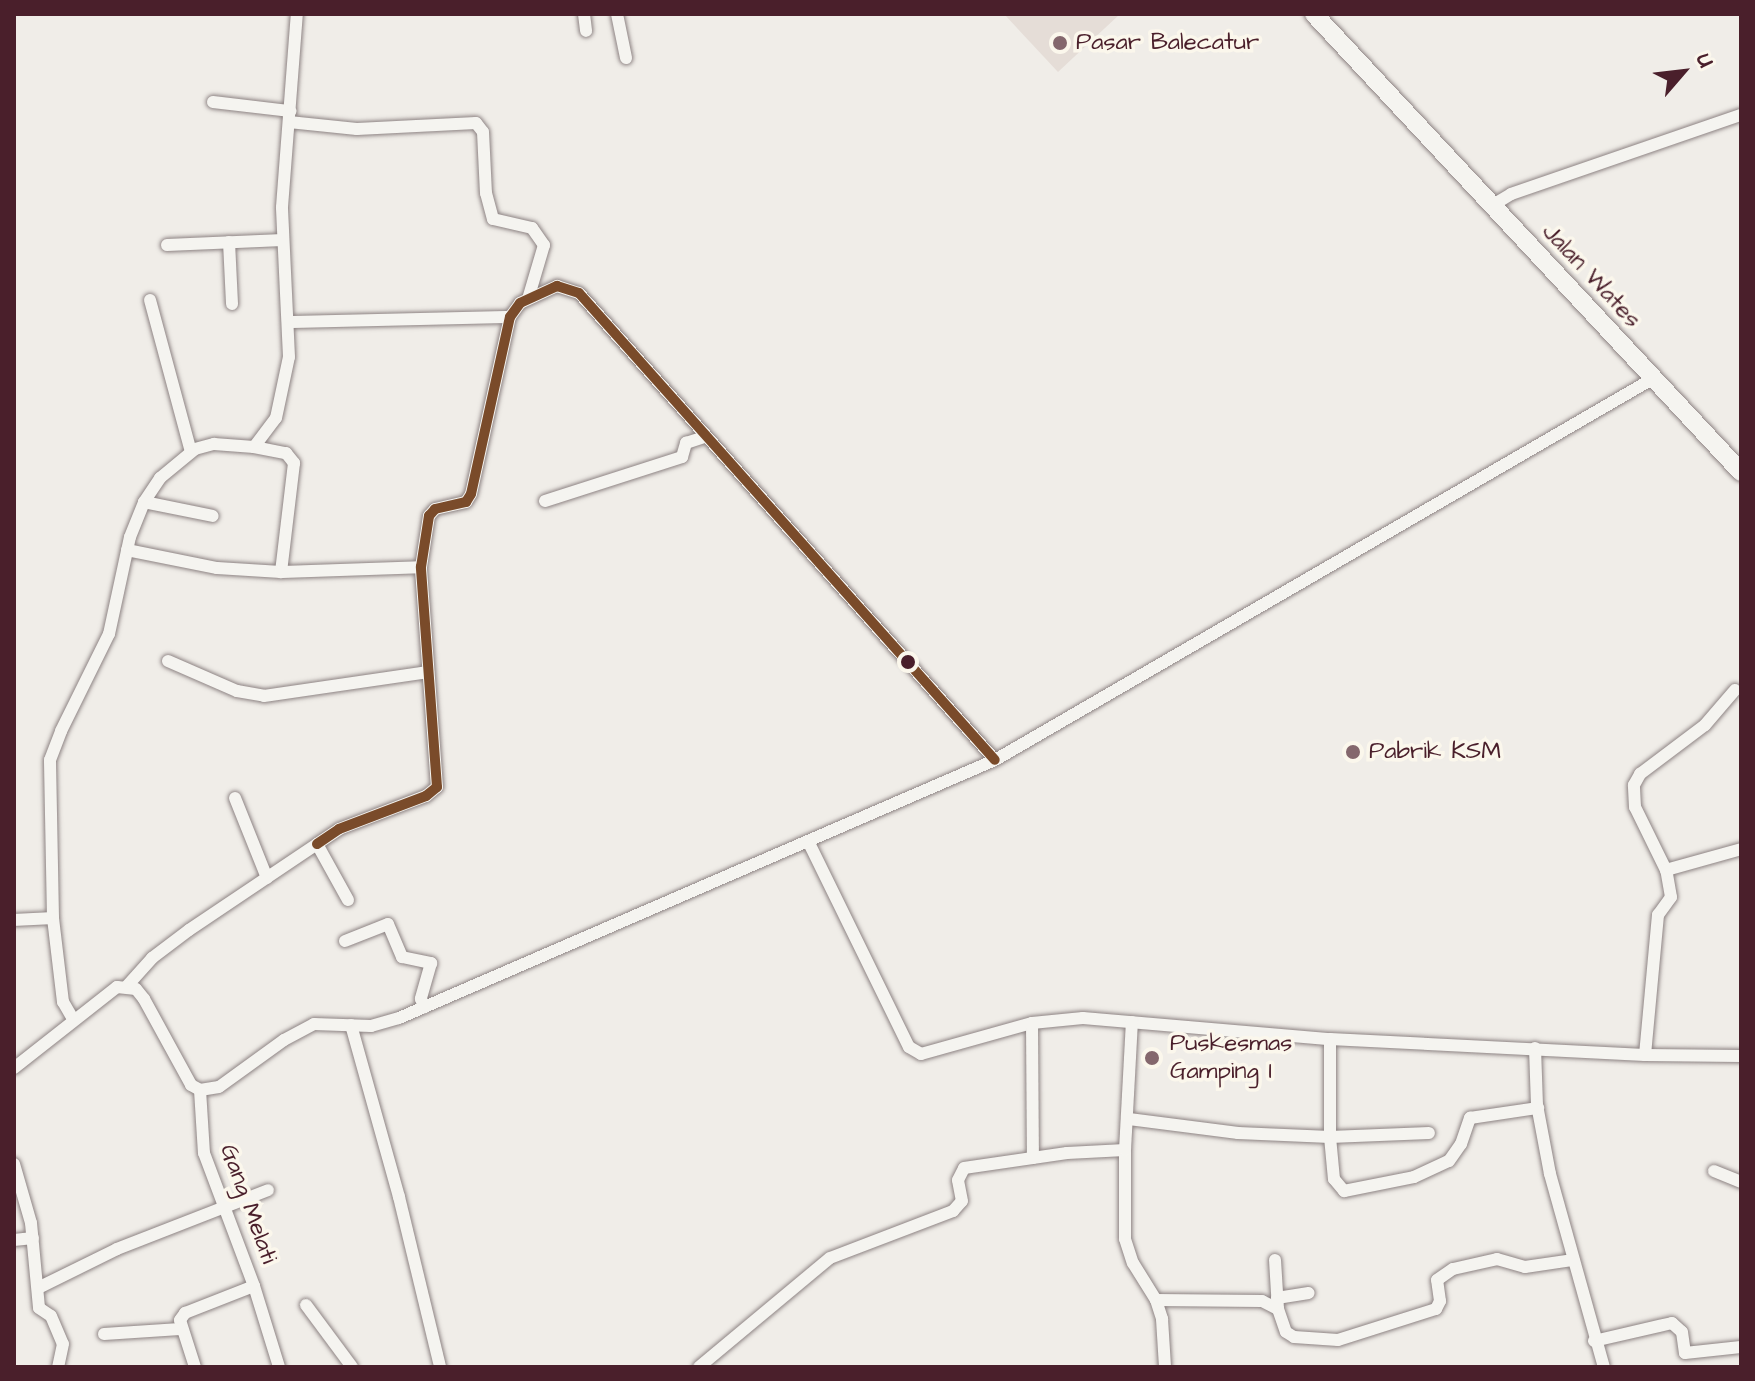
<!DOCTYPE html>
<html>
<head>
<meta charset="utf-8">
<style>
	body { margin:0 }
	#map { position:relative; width:1755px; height:1381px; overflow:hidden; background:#f0ede8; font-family:"Architects Daughter",sans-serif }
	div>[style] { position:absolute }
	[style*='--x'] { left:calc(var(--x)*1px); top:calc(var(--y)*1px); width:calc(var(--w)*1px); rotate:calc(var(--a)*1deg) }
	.built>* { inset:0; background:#e5ddd7 }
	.roads { filter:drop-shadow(0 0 2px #8d8383) drop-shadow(0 0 2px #8d8383) }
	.minor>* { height:12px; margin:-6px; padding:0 6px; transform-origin:6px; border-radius:6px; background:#f5f4f0 }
	.highway>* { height:18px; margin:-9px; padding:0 9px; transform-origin:9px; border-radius:9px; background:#f5f4f0 }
	.bus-1>* { height:10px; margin:-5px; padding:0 5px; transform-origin:5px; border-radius:5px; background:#7a4b2a }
	.dots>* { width:22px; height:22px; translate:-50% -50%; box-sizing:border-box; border:4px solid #fbf7ec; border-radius:50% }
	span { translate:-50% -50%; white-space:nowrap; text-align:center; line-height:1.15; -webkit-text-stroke:7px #fbf7ec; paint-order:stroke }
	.poi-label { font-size:24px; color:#4a1f2b }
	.left { translate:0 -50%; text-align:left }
	.street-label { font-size:24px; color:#4a1f2b }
	.frame { position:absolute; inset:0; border:16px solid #4a1f2b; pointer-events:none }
	.north { position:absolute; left:1643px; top:32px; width:80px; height:80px; -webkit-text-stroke:6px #fbf7ec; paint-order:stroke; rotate:62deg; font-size:22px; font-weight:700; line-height:32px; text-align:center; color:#4a1f2b }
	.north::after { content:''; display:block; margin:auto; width:28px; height:36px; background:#4a1f2b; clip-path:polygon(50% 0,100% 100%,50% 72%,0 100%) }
</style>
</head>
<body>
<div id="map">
	<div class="built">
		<i style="clip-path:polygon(1004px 14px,1120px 14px,1058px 72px)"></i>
	</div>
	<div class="roads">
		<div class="minor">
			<i style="--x:584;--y:14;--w:17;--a:83"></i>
			<i style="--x:617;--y:14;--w:45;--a:78.4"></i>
			<i style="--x:213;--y:102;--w:78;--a:6.7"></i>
			<i style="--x:289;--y:122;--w:68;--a:5.9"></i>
			<i style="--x:357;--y:129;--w:119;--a:-2.9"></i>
			<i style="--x:476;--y:123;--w:11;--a:52"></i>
			<i style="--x:483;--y:132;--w:61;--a:87.2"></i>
			<i style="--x:486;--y:193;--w:27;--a:75"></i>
			<i style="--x:493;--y:219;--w:40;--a:13"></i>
			<i style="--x:532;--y:228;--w:21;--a:55"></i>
			<i style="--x:544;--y:245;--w:56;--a:106.5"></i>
			<i style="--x:1493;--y:205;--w:21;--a:-31"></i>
			<i style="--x:1511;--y:194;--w:243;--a:-19"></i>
			<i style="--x:229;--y:242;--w:62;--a:87.2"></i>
			<i style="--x:167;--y:245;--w:116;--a:-2.5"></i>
			<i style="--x:150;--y:300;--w:157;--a:74.9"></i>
			<i style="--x:288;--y:322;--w:222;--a:-1.3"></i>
			<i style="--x:254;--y:447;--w:33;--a:11"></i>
			<i style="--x:286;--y:453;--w:13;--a:51"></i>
			<i style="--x:294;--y:463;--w:110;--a:96.8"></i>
			<i style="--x:545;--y:501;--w:144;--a:-17.8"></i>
			<i style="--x:682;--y:457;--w:15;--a:-74"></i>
			<i style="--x:686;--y:443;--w:19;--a:-18"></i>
			<i style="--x:144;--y:502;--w:70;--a:11.5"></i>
			<i style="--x:127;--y:550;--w:92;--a:11.3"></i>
			<i style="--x:217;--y:568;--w:64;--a:3.6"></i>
			<i style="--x:281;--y:572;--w:140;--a:-2"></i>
			<i style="--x:168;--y:661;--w:75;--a:23.5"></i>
			<i style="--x:237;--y:691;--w:27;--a:10"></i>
			<i style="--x:264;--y:696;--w:166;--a:-8.3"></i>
			<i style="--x:235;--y:798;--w:86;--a:68.2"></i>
			<i style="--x:809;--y:843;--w:227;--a:63.9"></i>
			<i style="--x:909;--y:1047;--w:14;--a:30"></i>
			<i style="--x:921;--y:1054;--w:115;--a:-15.6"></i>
			<i style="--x:1032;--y:1023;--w:51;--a:-5.6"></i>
			<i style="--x:1083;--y:1018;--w:248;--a:4.9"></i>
			<i style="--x:1330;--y:1039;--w:315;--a:2.9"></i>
			<i style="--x:1645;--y:1055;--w:96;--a:0.6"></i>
			<i style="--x:317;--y:844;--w:27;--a:-34"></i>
			<i style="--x:339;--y:829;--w:93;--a:-20.8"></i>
			<i style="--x:426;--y:796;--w:14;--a:-39"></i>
			<i style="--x:437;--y:787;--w:221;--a:-94.2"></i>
			<i style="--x:421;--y:567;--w:52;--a:-81.1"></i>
			<i style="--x:429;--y:516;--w:9;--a:-49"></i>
			<i style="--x:435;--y:509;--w:32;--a:-13"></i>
			<i style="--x:466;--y:502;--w:9;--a:-58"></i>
			<i style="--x:471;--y:494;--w:181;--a:-77.6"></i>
			<i style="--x:510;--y:317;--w:17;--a:-54"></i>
			<i style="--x:520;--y:303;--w:41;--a:-24.7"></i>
			<i style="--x:557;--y:286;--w:23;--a:18"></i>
			<i style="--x:579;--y:293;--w:625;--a:48.31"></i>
			<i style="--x:1666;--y:870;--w:70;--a:-116.2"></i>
			<i style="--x:1635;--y:807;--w:22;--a:-93"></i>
			<i style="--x:1634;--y:785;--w:13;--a:-61"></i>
			<i style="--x:1640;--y:774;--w:81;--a:-37"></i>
			<i style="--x:1705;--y:725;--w:46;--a:-49.4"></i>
			<i style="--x:14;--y:920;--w:39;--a:-3"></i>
			<i style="--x:345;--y:941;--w:46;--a:-21.6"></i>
			<i style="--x:388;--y:924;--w:36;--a:67"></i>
			<i style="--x:402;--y:957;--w:30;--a:12"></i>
			<i style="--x:431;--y:963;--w:37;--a:106"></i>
			<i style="--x:421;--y:999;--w:9;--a:69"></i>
			<i style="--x:127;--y:986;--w:38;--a:-48"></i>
			<i style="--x:152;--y:958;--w:46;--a:-37.1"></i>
			<i style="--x:189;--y:930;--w:154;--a:-33.9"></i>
			<i style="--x:317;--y:844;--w:64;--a:61"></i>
			<i style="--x:73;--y:1019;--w:20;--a:-120"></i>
			<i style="--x:63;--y:1002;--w:85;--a:-96.8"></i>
			<i style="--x:53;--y:918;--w:158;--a:-91.1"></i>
			<i style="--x:50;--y:760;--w:31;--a:-69"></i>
			<i style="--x:61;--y:731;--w:108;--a:-63.7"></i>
			<i style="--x:109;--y:634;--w:99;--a:-77.8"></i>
			<i style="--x:130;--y:537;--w:38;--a:-68"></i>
			<i style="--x:144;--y:502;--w:29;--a:-56"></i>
			<i style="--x:160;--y:478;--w:45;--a:-39.6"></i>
			<i style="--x:195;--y:449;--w:20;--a:-15"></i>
			<i style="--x:214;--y:444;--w:40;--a:4.3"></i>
			<i style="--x:254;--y:447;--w:36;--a:-53"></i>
			<i style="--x:276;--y:418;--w:62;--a:-78"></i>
			<i style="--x:289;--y:357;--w:150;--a:-92.7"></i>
			<i style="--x:282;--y:207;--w:194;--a:-85.6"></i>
			<i style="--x:1032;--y:1023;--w:135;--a:89.6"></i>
			<i style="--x:351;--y:1025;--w:179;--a:74.4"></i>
			<i style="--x:399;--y:1197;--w:175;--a:76.4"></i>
			<i style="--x:1330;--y:1039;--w:98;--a:90"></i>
			<i style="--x:1330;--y:1137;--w:42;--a:84.6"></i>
			<i style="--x:1334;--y:1179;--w:16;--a:50"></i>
			<i style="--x:1344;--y:1191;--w:71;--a:-11.3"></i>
			<i style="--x:1414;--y:1177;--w:38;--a:-25"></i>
			<i style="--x:1449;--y:1161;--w:21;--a:-55"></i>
			<i style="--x:1461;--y:1144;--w:28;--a:-71"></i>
			<i style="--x:1470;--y:1118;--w:69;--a:-8.4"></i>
			<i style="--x:1535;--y:1048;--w:57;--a:88"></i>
			<i style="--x:1537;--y:1105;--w:70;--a:79.3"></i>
			<i style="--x:1550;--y:1174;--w:200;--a:74.4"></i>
			<i style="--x:1645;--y:1055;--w:141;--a:-84.7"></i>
			<i style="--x:1658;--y:915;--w:22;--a:-54"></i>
			<i style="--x:1671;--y:897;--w:27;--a:-100"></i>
			<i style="--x:1666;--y:870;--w:78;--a:-15.6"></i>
			<i style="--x:14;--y:1068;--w:131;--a:-38.2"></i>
			<i style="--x:117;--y:987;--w:19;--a:6"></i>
			<i style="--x:136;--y:989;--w:13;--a:51"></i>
			<i style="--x:144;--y:999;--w:98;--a:61.3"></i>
			<i style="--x:191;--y:1085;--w:10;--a:29"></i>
			<i style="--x:200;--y:1090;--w:19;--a:-9"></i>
			<i style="--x:219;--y:1087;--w:80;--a:-35.9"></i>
			<i style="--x:284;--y:1040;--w:34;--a:-28"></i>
			<i style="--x:314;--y:1024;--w:57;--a:2"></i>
			<i style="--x:371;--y:1026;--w:29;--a:-16"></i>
			<i style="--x:399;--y:1018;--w:649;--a:-23.41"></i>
			<i style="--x:995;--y:760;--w:762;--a:-30.1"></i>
			<i style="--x:200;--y:1090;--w:63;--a:86.4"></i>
			<i style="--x:204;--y:1153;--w:142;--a:69.4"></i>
			<i style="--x:254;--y:1286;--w:85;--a:72.8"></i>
			<i style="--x:1129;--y:1119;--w:110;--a:7.3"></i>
			<i style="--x:1238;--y:1133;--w:92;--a:2.5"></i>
			<i style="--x:1330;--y:1137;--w:99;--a:-2.3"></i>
			<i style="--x:1125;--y:1150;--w:89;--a:90"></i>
			<i style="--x:1125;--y:1239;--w:25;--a:72"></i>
			<i style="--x:1133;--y:1263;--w:44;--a:58.1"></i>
			<i style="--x:1156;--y:1300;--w:20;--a:72"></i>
			<i style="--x:1162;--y:1319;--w:48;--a:86.4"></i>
			<i style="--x:14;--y:1164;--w:61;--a:73.9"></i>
			<i style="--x:31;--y:1223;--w:85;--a:84.6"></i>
			<i style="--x:39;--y:1308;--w:14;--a:34"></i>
			<i style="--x:51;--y:1316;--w:30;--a:67"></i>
			<i style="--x:63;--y:1344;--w:24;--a:102"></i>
			<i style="--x:1714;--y:1171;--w:29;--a:22"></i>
			<i style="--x:14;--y:1240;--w:19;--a:-6"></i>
			<i style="--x:1275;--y:1260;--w:49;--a:86.5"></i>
			<i style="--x:38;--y:1288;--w:88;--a:-26.3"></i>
			<i style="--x:117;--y:1249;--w:162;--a:-21.3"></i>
			<i style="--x:1277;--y:1298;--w:32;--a:-9"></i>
			<i style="--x:1156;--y:1300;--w:106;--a:0.5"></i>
			<i style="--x:1262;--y:1301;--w:18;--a:27"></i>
			<i style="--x:1278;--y:1309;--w:24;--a:71"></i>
			<i style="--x:1286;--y:1332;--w:9;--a:32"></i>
			<i style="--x:1294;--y:1337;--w:44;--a:3.9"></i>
			<i style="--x:1338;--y:1340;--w:103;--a:-17.6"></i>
			<i style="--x:1436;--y:1309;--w:9;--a:-63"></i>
			<i style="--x:1440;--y:1301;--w:21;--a:-98"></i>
			<i style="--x:1437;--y:1280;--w:19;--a:-35"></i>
			<i style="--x:1453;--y:1269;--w:45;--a:-12.8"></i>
			<i style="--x:1497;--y:1259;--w:29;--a:16"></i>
			<i style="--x:1525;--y:1267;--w:49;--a:-8.3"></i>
			<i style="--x:306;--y:1305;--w:77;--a:53.4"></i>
			<i style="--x:104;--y:1334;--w:76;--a:-3.8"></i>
			<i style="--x:1594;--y:1341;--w:80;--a:-13"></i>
			<i style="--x:1672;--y:1323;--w:13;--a:42"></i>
			<i style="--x:1682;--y:1332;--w:21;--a:82"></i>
			<i style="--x:1685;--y:1353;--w:56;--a:-6.1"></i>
			<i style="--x:195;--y:1367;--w:49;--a:-107.7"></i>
			<i style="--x:180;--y:1320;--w:9;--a:-54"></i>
			<i style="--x:185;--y:1313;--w:74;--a:-21.4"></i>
			<i style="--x:699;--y:1367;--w:170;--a:-39.8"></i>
			<i style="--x:830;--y:1258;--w:132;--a:-20.9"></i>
			<i style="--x:953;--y:1211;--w:13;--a:-48"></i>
			<i style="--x:962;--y:1201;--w:21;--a:-101"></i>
			<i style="--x:958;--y:1180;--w:13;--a:-63"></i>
			<i style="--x:964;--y:1168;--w:104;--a:-8.3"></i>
			<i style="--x:1067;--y:1153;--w:58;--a:-3"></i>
			<i style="--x:1125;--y:1150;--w:128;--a:-86.9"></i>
		</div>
		<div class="highway">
			<i style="--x:1314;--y:14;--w:626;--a:47.01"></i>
		</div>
	</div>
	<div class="bus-1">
		<i style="--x:317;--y:844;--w:27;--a:-34"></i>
		<i style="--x:339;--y:829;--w:93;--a:-20.8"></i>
		<i style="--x:426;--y:796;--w:14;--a:-39"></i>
		<i style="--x:437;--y:787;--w:221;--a:-94.2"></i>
		<i style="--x:421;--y:567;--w:52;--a:-81.1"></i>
		<i style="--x:429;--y:516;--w:9;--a:-49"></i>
		<i style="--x:435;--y:509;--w:32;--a:-13"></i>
		<i style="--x:466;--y:502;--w:9;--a:-58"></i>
		<i style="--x:471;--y:494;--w:181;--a:-77.6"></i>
		<i style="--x:510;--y:317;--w:17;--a:-54"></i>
		<i style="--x:520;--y:303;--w:41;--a:-24.7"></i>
		<i style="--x:557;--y:286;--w:23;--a:18"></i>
		<i style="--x:579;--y:293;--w:625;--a:48.31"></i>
	</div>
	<div class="dots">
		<i style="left:1060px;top:43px;background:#84676d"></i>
		<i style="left:908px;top:662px;background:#4a1f2b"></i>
		<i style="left:1353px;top:752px;background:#84676d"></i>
		<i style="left:1152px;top:1058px;background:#84676d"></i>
	</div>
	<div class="poi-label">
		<span class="left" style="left:1076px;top:43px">Pasar Balecatur</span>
		<span class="left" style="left:1369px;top:752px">Pabrik KSM</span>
		<span class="left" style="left:1170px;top:1058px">Puskesmas<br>Gamping I</span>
	</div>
	<div class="street-label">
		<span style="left:1591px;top:276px;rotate:47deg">Jalan Wates</span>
		<span style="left:248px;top:1204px;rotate:70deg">Gang Melati</span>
	</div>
	<div class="frame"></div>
	<div class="north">U</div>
</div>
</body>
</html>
